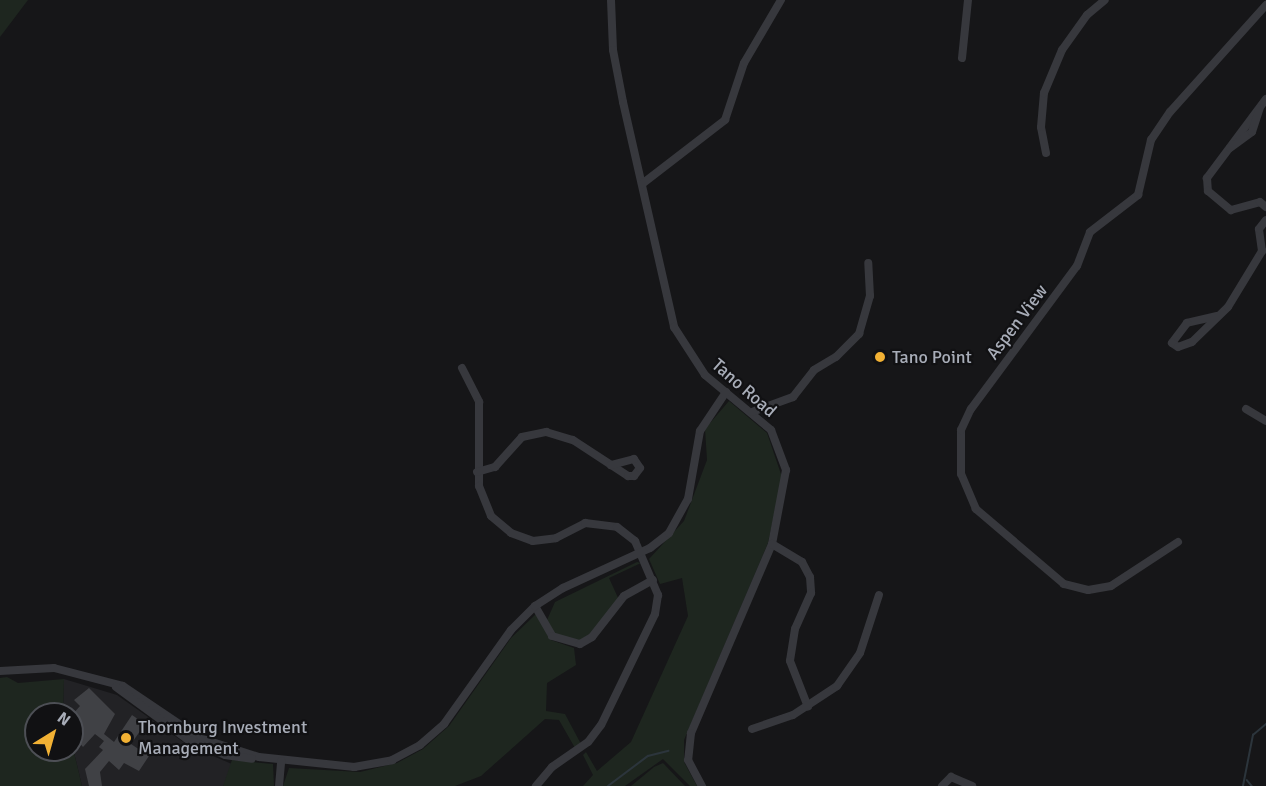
<!DOCTYPE html>
<html>
<head>
<meta charset="utf-8">
<style>
	body { margin:0 }
	#map { position:relative; width:1266px; height:786px; overflow:hidden; background:#161618; font-family:Signika,sans-serif }
	div>[style] { position:absolute }
	[style*='--x'] { left:calc(var(--x)*1px); top:calc(var(--y)*1px); width:calc(var(--w)*1px); rotate:calc(var(--a)*1deg) }
	.built>* { inset:0; background:#222225 }
	.green>* { inset:0; background:#1e261f }
	.stream>* { height:1.5px; margin:-0.75px; padding:0 0.75px; transform-origin:0.75px; border-radius:0.75px; background:#2c353c }
	.building>* { inset:0; background:#404145 }
	.minor>* { height:8px; margin:-4px; padding:0 4px; transform-origin:4px; border-radius:4px; background:#37383d }
	.dots>* { width:16px; height:16px; translate:-50% -50%; box-sizing:border-box; border:3px solid #111113; border-radius:50% }
	span { translate:-50% -50%; white-space:nowrap; text-align:center; line-height:1.15; -webkit-text-stroke:4.5px #111113; paint-order:stroke }
	.street-label { font-size:18px; color:#a8adb8 }
	.poi-label { font-size:18px; color:#a8adb8 }
	.left { translate:0 -50%; text-align:left }
	.north { position:absolute; left:24px; top:702px; width:60px; height:60px; box-sizing:border-box; background:#111113; border:2px solid #4d4f55; border-radius:50%; rotate:37deg; font-size:16px; font-weight:700; line-height:24px; text-align:center; color:#a8adb8 }
	.north::after { content:''; display:block; margin:auto; width:21px; height:27px; background:#f2b134; clip-path:polygon(50% 0,100% 100%,50% 72%,0 100%) }
</style>
</head>
<body>
<div id="map">
	<div class="built">
		<i style="clip-path:polygon(64px 679px,117px 695px,189px 746px,232px 764px,229px 778px,223px 786px,82px 786px,72px 744px,72px 714px,63px 714px)"></i>
	</div>
	<div class="green">
		<i style="clip-path:polygon(0 0,28px 0,0 37px)"></i>
		<i style="clip-path:polygon(729px 401px,767px 433px,782px 477px,768px 543px,684px 740px,684px 762px,697px 786px,690px 786px,663px 759px,625px 786px,583px 786px,593px 775px,583px 755px,586px 752px,597px 771px,631px 742px,688px 616px,682px 578px,660px 584px,649px 559px,684px 521px,707px 460px,705px 429px)"></i>
		<i style="clip-path:polygon(637px 562px,641px 563px,609px 578px,619px 600px,593px 632px,579px 641px,555px 635px,547px 620px,555px 602px)"></i>
		<i style="clip-path:polygon(536px 614px,551px 640px,574px 648px,576px 665px,547px 683px,546px 711px,565px 714px,581px 744px,575px 748px,559px 720px,545px 719px,481px 776px,455px 786px,283px 786px,289px 768px,360px 772px,397px 763px,423px 749px,449px 726px,511px 638px)"></i>
		<i style="clip-path:polygon(7px 677px,18px 683px,64px 679px,63px 714px,36px 714px,36px 750px,72px 750px,72px 744px,82px 786px,0 786px,0 678px)"></i>
		<i style="clip-path:polygon(232px 760px,273px 764px,274px 786px,223px 786px)"></i>
		<i style="clip-path:polygon(663px 763px,685px 786px,631px 786px,654px 767px)"></i>
	</div>
	<div class="stream">
		<i style="--x:1247;--y:780;--w:8;--a:50"></i>
		<i style="--x:608;--y:786;--w:50;--a:-36.9"></i>
		<i style="--x:648;--y:756;--w:21;--a:-14"></i>
		<i style="--x:1243;--y:786;--w:52;--a:-78.9"></i>
		<i style="--x:1253;--y:735;--w:17;--a:-40"></i>
	</div>
	<div class="building">
		<i style="clip-path:polygon(89px 688px,115px 714px,104px 734px,114px 742px,132px 715px,145px 724px,131px 744px,149px 756px,139px 771px,124px 763px,119px 770px,109px 761px,100px 772px,102px 786px,89px 786px,85px 769px,103px 750px,99px 747px,104px 741px,95px 734px,83px 747px,72px 734px,72px 715px,80px 706px,74px 700px)"></i>
	</div>
	<div class="minor">
		<i style="--x:611;--y:0;--w:50;--a:87.7"></i>
		<i style="--x:613;--y:50;--w:53;--a:79.1"></i>
		<i style="--x:623;--y:102;--w:231;--a:77.2"></i>
		<i style="--x:674;--y:327;--w:57;--a:57.1"></i>
		<i style="--x:705;--y:375;--w:86;--a:39.8"></i>
		<i style="--x:771;--y:430;--w:43;--a:69.4"></i>
		<i style="--x:786;--y:470;--w:75;--a:100.7"></i>
		<i style="--x:772;--y:544;--w:206;--a:113.2"></i>
		<i style="--x:691;--y:733;--w:27;--a:96"></i>
		<i style="--x:688;--y:760;--w:30;--a:62"></i>
		<i style="--x:962;--y:58;--w:58;--a:-84.1"></i>
		<i style="--x:1266;--y:99;--w:99;--a:126.8"></i>
		<i style="--x:1207;--y:178;--w:13;--a:86"></i>
		<i style="--x:1208;--y:191;--w:30;--a:40"></i>
		<i style="--x:1231;--y:210;--w:30;--a:-15"></i>
		<i style="--x:1260;--y:202;--w:8;--a:40"></i>
		<i style="--x:1230;--y:148;--w:27;--a:-36"></i>
		<i style="--x:1252;--y:132;--w:25;--a:-72"></i>
		<i style="--x:1046;--y:153;--w:26;--a:-101"></i>
		<i style="--x:1041;--y:127;--w:34;--a:-85"></i>
		<i style="--x:1044;--y:93;--w:47;--a:-67.3"></i>
		<i style="--x:1062;--y:50;--w:43;--a:-54.5"></i>
		<i style="--x:1087;--y:15;--w:23;--a:-40"></i>
		<i style="--x:642;--y:184;--w:105;--a:-37.6"></i>
		<i style="--x:725;--y:120;--w:60;--a:-71.6"></i>
		<i style="--x:744;--y:63;--w:73;--a:-59.6"></i>
		<i style="--x:1217;--y:316;--w:31;--a:167"></i>
		<i style="--x:1187;--y:323;--w:25;--a:127"></i>
		<i style="--x:1172;--y:343;--w:7;--a:34"></i>
		<i style="--x:1178;--y:347;--w:15;--a:-20"></i>
		<i style="--x:1192;--y:342;--w:50;--a:-44.2"></i>
		<i style="--x:1228;--y:307;--w:66;--a:-58.7"></i>
		<i style="--x:1262;--y:251;--w:22;--a:-98"></i>
		<i style="--x:1259;--y:229;--w:11;--a:-52"></i>
		<i style="--x:462;--y:368;--w:38;--a:63"></i>
		<i style="--x:479;--y:402;--w:84;--a:90"></i>
		<i style="--x:479;--y:486;--w:32;--a:68"></i>
		<i style="--x:491;--y:516;--w:26;--a:40"></i>
		<i style="--x:511;--y:533;--w:23;--a:20"></i>
		<i style="--x:533;--y:541;--w:23;--a:-7"></i>
		<i style="--x:556;--y:538;--w:33;--a:-27"></i>
		<i style="--x:585;--y:523;--w:32;--a:7"></i>
		<i style="--x:617;--y:527;--w:23;--a:38"></i>
		<i style="--x:635;--y:541;--w:59;--a:66.9"></i>
		<i style="--x:658;--y:595;--w:19;--a:99"></i>
		<i style="--x:655;--y:614;--w:123;--a:115.9"></i>
		<i style="--x:601;--y:725;--w:21;--a:127"></i>
		<i style="--x:588;--y:742;--w:44;--a:145.2"></i>
		<i style="--x:552;--y:767;--w:25;--a:130"></i>
		<i style="--x:1246;--y:409;--w:23;--a:31"></i>
		<i style="--x:752;--y:412;--w:44;--a:-20.1"></i>
		<i style="--x:793;--y:397;--w:34;--a:-52"></i>
		<i style="--x:814;--y:370;--w:26;--a:-31"></i>
		<i style="--x:836;--y:357;--w:33;--a:-45"></i>
		<i style="--x:859;--y:334;--w:40;--a:-74"></i>
		<i style="--x:870;--y:296;--w:33;--a:-93"></i>
		<i style="--x:477;--y:472;--w:19;--a:-16"></i>
		<i style="--x:495;--y:467;--w:40;--a:-48"></i>
		<i style="--x:522;--y:437;--w:25;--a:-12"></i>
		<i style="--x:546;--y:432;--w:28;--a:17"></i>
		<i style="--x:573;--y:440;--w:66;--a:33.2"></i>
		<i style="--x:628;--y:476;--w:6;--a:0"></i>
		<i style="--x:634;--y:476;--w:10;--a:-53"></i>
		<i style="--x:640;--y:468;--w:11;--a:-124"></i>
		<i style="--x:634;--y:459;--w:24;--a:165"></i>
		<i style="--x:1178;--y:542;--w:80;--a:146.7"></i>
		<i style="--x:1111;--y:586;--w:23;--a:170"></i>
		<i style="--x:1088;--y:590;--w:25;--a:-166"></i>
		<i style="--x:1064;--y:584;--w:116;--a:-139.6"></i>
		<i style="--x:976;--y:509;--w:38;--a:-113"></i>
		<i style="--x:961;--y:474;--w:44;--a:-90"></i>
		<i style="--x:961;--y:430;--w:23;--a:-65"></i>
		<i style="--x:971;--y:409;--w:178;--a:-53.5"></i>
		<i style="--x:1077;--y:266;--w:36;--a:-69"></i>
		<i style="--x:1090;--y:232;--w:61;--a:-37.6"></i>
		<i style="--x:1138;--y:195;--w:57;--a:-76.7"></i>
		<i style="--x:1151;--y:140;--w:34;--a:-56"></i>
		<i style="--x:1170;--y:112;--w:144;--a:-48.1"></i>
		<i style="--x:772;--y:544;--w:35;--a:31"></i>
		<i style="--x:802;--y:562;--w:17;--a:62"></i>
		<i style="--x:810;--y:577;--w:16;--a:86"></i>
		<i style="--x:811;--y:593;--w:39;--a:114"></i>
		<i style="--x:795;--y:629;--w:32;--a:99"></i>
		<i style="--x:790;--y:661;--w:49;--a:68.6"></i>
		<i style="--x:535;--y:606;--w:34;--a:60"></i>
		<i style="--x:552;--y:636;--w:29;--a:16"></i>
		<i style="--x:580;--y:644;--w:14;--a:-30"></i>
		<i style="--x:592;--y:637;--w:52;--a:-52"></i>
		<i style="--x:624;--y:596;--w:33;--a:-29"></i>
		<i style="--x:0;--y:671;--w:54;--a:-3.2"></i>
		<i style="--x:54;--y:668;--w:71;--a:14.6"></i>
		<i style="--x:123;--y:686;--w:93;--a:34"></i>
		<i style="--x:200;--y:738;--w:62;--a:17.9"></i>
		<i style="--x:259;--y:757;--w:96;--a:6"></i>
		<i style="--x:354;--y:767;--w:39;--a:-10"></i>
		<i style="--x:392;--y:760;--w:32;--a:-28"></i>
		<i style="--x:420;--y:745;--w:32;--a:-41"></i>
		<i style="--x:444;--y:724;--w:115;--a:-54.5"></i>
		<i style="--x:511;--y:630;--w:34;--a:-45"></i>
		<i style="--x:535;--y:606;--w:33;--a:-33"></i>
		<i style="--x:563;--y:588;--w:96;--a:-24.7"></i>
		<i style="--x:650;--y:548;--w:24;--a:-38"></i>
		<i style="--x:669;--y:533;--w:39;--a:-61"></i>
		<i style="--x:688;--y:499;--w:69;--a:-80"></i>
		<i style="--x:700;--y:431;--w:47;--a:-56.3"></i>
		<i style="--x:116;--y:687;--w:88;--a:36.2"></i>
		<i style="--x:187;--y:739;--w:41;--a:22.8"></i>
		<i style="--x:225;--y:755;--w:27;--a:8"></i>
		<i style="--x:752;--y:729;--w:43;--a:-18.9"></i>
		<i style="--x:793;--y:715;--w:53;--a:-33.4"></i>
		<i style="--x:837;--y:686;--w:40;--a:-55.1"></i>
		<i style="--x:860;--y:653;--w:61;--a:-71.9"></i>
		<i style="--x:279;--y:786;--w:25;--a:-85"></i>
		<i style="--x:942;--y:786;--w:13;--a:-45"></i>
		<i style="--x:951;--y:777;--w:23;--a:23"></i>
	</div>
	<div class="dots">
		<i style="left:880px;top:357px;background:#f2b134"></i>
		<i style="left:126px;top:738px;background:#f2b134"></i>
	</div>
	<div class="street-label">
		<span style="left:1017px;top:322px;rotate:-53deg">Aspen View</span>
		<span style="left:744px;top:388px;rotate:41deg">Tano Road</span>
	</div>
	<div class="poi-label">
		<span class="left" style="left:892px;top:357px">Tano Point</span>
		<span class="left" style="left:138px;top:738px">Thornburg Investment<br>Management</span>
	</div>
	<div class="north">N</div>
</div>
</body>
</html>
